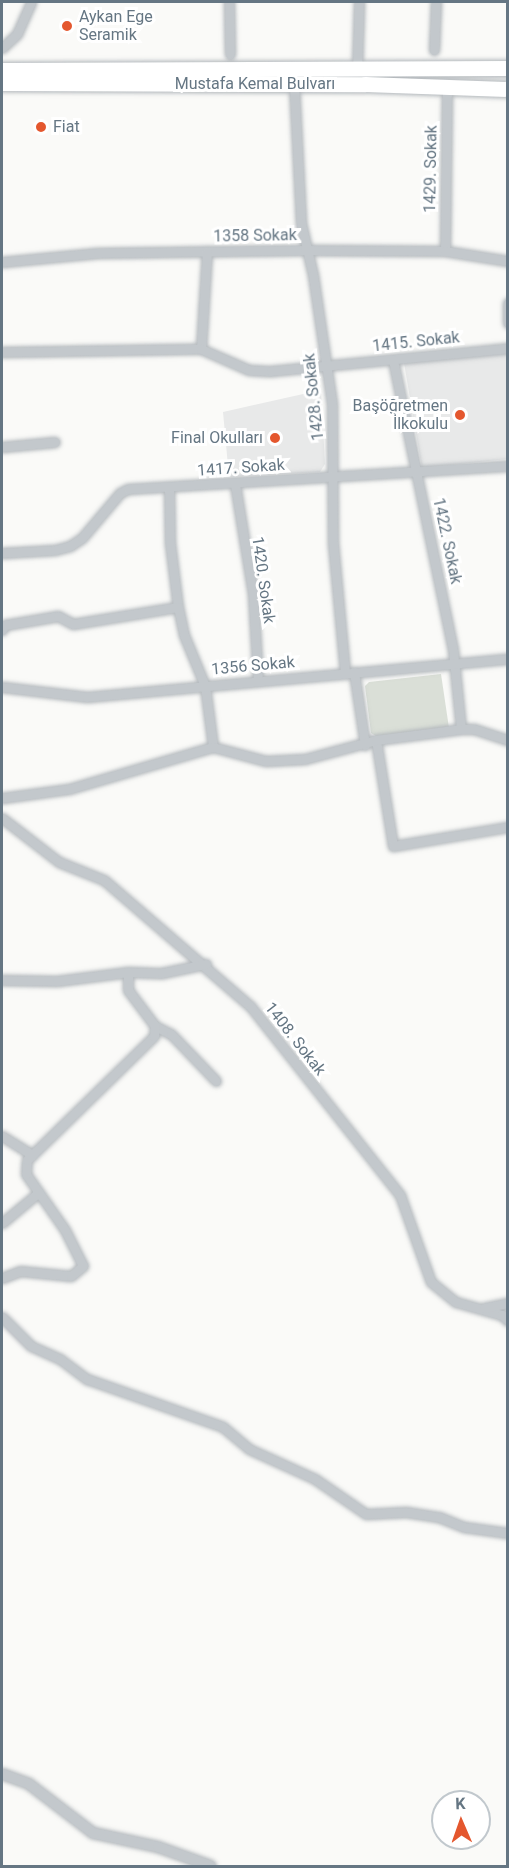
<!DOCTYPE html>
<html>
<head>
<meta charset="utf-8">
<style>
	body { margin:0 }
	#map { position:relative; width:509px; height:1868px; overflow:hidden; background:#fafaf8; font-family:Roboto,sans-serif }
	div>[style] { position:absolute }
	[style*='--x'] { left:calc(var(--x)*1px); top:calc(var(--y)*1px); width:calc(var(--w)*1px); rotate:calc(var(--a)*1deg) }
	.built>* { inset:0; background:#e8e9e9 }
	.green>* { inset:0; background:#dadfd7 }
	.roads { filter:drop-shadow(0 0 2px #b4b9bd) drop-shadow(0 0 2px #b4b9bd) }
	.minor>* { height:9px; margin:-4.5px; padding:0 4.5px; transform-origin:4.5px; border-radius:4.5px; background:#c3c8cc }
	.tertiary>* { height:10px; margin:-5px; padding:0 5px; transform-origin:5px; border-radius:5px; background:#c3c8cc }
	.trunk>* { height:15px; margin:-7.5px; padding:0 7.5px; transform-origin:7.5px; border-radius:7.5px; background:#fff }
	.dots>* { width:16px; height:16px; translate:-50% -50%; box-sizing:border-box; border:3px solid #fff; border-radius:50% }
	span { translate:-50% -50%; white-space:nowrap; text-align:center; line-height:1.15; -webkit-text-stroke:6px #fff; paint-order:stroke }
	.poi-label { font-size:16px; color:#657683 }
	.left { translate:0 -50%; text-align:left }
	.right { translate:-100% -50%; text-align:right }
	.street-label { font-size:16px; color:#657683 }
	.frame { position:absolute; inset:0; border:3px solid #657683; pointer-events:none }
	.north { position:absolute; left:431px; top:1790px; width:60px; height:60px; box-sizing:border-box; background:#fff; border:2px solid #c1c8cd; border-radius:50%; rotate:358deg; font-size:16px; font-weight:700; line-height:24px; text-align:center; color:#657683 }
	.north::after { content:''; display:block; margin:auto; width:21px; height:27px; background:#e4572e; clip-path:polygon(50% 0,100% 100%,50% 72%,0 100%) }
</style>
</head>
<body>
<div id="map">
	<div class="built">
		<i style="clip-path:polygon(507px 352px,507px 459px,422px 468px,404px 363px)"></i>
		<i style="clip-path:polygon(321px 390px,325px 464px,320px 472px,229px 477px,223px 412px)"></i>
	</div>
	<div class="green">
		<i style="clip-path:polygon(441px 674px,449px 728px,376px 736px,371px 733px,365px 686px,369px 682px)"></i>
	</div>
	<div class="roads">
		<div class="minor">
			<i style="--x:229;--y:2;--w:52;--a:88.9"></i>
			<i style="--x:2;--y:48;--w:21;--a:-43"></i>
			<i style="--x:17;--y:34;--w:35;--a:-66"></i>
			<i style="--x:434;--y:50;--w:48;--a:-87.6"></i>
			<i style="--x:357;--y:71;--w:69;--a:-88.3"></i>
			<i style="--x:294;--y:84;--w:139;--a:87.1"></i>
			<i style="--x:301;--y:223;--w:53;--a:77"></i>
			<i style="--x:313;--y:275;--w:130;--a:81.6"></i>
			<i style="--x:332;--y:404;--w:139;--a:89.6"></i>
			<i style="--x:333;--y:543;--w:131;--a:84.7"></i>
			<i style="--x:445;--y:251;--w:165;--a:-89.3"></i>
			<i style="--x:2;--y:262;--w:96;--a:-5.4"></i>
			<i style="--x:98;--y:253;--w:207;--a:-0.8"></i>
			<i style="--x:305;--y:250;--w:140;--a:0.4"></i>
			<i style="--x:445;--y:251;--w:64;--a:9"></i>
			<i style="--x:508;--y:303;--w:20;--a:90"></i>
			<i style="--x:201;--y:349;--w:98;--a:-86.5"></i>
			<i style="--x:2;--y:352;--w:199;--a:-0.9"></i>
			<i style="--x:201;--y:349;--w:52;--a:23.6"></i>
			<i style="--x:249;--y:370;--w:22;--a:3"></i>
			<i style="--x:271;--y:371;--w:238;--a:-5.5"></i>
			<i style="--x:393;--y:360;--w:296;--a:78.3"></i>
			<i style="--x:453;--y:650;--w:79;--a:84.2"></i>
			<i style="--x:2;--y:447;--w:53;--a:-5.4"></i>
			<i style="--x:235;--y:484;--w:111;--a:80.7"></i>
			<i style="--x:253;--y:594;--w:87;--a:86.7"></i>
			<i style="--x:169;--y:487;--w:56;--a:89"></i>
			<i style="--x:170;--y:543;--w:64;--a:82.9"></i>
			<i style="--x:178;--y:607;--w:29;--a:78"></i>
			<i style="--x:184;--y:635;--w:55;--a:67.6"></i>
			<i style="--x:205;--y:686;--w:62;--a:82.5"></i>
			<i style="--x:2;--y:553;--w:53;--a:-3.2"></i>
			<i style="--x:55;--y:550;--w:16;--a:-15"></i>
			<i style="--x:70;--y:546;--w:14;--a:-34"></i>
			<i style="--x:82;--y:538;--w:59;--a:-49.8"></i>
			<i style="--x:120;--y:493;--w:9;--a:-27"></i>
			<i style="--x:128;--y:489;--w:381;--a:-3.5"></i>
			<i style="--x:2;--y:630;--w:6;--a:-59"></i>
			<i style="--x:5;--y:625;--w:54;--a:-9.6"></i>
			<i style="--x:58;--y:616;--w:17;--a:28"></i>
			<i style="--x:73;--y:624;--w:106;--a:-9.2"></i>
			<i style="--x:354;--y:672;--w:74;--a:81.4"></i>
			<i style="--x:2;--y:687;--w:86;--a:6.7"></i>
			<i style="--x:87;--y:697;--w:423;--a:-5.2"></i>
			<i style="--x:376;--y:740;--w:107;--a:80.9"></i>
			<i style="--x:393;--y:846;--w:117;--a:-9.4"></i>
			<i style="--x:2;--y:798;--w:68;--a:-7.7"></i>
			<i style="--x:69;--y:789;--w:150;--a:-16.3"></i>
			<i style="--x:213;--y:747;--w:55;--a:14.8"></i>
			<i style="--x:266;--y:761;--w:39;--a:-3"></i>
			<i style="--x:305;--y:759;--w:73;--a:-15"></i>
			<i style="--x:376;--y:740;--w:86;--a:-7.4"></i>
			<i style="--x:461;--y:729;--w:13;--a:0"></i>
			<i style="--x:474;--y:729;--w:36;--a:18"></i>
			<i style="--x:2;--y:818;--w:72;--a:37.7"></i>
			<i style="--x:59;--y:862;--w:48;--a:21.8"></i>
			<i style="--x:104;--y:880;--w:194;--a:40.8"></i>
			<i style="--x:251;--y:1007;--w:240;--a:51.6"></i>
			<i style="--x:400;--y:1195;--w:92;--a:70.4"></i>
			<i style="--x:431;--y:1282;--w:32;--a:39"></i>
			<i style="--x:456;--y:1302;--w:48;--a:15.8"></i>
			<i style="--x:502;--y:1315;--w:8;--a:45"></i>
			<i style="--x:2;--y:980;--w:55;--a:1"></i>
			<i style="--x:57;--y:981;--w:72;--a:-7.2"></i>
			<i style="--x:128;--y:972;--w:34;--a:2"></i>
			<i style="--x:162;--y:973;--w:45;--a:-11.6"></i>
			<i style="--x:155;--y:1026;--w:18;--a:27"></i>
			<i style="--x:171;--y:1034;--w:65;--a:46.2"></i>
			<i style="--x:2;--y:1136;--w:36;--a:32"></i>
			<i style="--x:2;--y:1223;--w:47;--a:-39.8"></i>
			<i style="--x:2;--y:1278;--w:19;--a:-21"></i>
			<i style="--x:20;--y:1271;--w:51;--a:5.6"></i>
			<i style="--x:71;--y:1276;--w:16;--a:-40"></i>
			<i style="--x:83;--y:1266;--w:40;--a:-116.6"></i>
			<i style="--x:65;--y:1230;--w:68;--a:-124.9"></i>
			<i style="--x:26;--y:1174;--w:14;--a:-86"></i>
			<i style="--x:27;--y:1160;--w:177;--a:-44.3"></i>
			<i style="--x:154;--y:1036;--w:10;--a:-84"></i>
			<i style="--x:155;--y:1026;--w:45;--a:-126.9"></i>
			<i style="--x:128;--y:990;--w:18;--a:-90"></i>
			<i style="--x:484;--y:1308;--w:25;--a:-12"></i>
			<i style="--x:2;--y:1317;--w:41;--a:45"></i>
			<i style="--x:31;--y:1346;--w:32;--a:24"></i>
			<i style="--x:60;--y:1359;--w:34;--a:37"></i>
			<i style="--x:87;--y:1379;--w:144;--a:19.4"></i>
			<i style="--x:223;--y:1427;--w:34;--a:40"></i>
			<i style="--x:249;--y:1449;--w:72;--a:24.4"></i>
			<i style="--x:315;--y:1479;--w:62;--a:34.5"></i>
			<i style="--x:366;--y:1514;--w:40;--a:-2.9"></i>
			<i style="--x:406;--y:1512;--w:33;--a:9"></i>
			<i style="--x:439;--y:1517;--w:27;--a:22"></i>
			<i style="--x:464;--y:1527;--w:44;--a:7.8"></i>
		</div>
		<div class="tertiary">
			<i style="--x:2;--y:1774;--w:29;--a:20"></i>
			<i style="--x:29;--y:1784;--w:81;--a:37.4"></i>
			<i style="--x:93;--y:1833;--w:66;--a:12.2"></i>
			<i style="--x:158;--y:1847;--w:56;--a:19.7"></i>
		</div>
		<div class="trunk">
			<i style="--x:2;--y:70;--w:506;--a:-0.23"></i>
			<i style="--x:2;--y:83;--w:363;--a:0.2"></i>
			<i style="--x:365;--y:84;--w:143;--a:2"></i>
		</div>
	</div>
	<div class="dots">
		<i style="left:67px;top:26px;background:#e4572e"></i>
		<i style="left:41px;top:127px;background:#e4572e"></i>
		<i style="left:460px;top:415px;background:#e4572e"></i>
		<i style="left:275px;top:438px;background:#e4572e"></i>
	</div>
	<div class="poi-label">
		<span class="left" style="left:79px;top:26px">Aykan Ege<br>Seramik</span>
		<span class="left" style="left:53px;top:127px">Fiat</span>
		<span class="right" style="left:448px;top:415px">Başöğretmen<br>İlkokulu</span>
		<span class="right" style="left:263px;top:438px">Final Okulları</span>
	</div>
	<div class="street-label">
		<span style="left:255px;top:84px">Mustafa Kemal Bulvarı</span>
		<span style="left:431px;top:169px;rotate:-89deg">1429. Sokak</span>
		<span style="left:255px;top:236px;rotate:-1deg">1358 Sokak</span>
		<span style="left:416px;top:342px;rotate:-6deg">1415. Sokak</span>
		<span style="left:314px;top:397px;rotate:-96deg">1428. Sokak</span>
		<span style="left:241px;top:468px;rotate:-4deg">1417. Sokak</span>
		<span style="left:447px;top:541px;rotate:78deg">1422. Sokak</span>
		<span style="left:263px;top:580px;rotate:82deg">1420. Sokak</span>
		<span style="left:253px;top:666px;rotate:-5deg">1356 Sokak</span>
		<span style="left:295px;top:1039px;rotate:52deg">1408. Sokak</span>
	</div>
	<div class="frame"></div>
	<div class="north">K</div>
</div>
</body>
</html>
